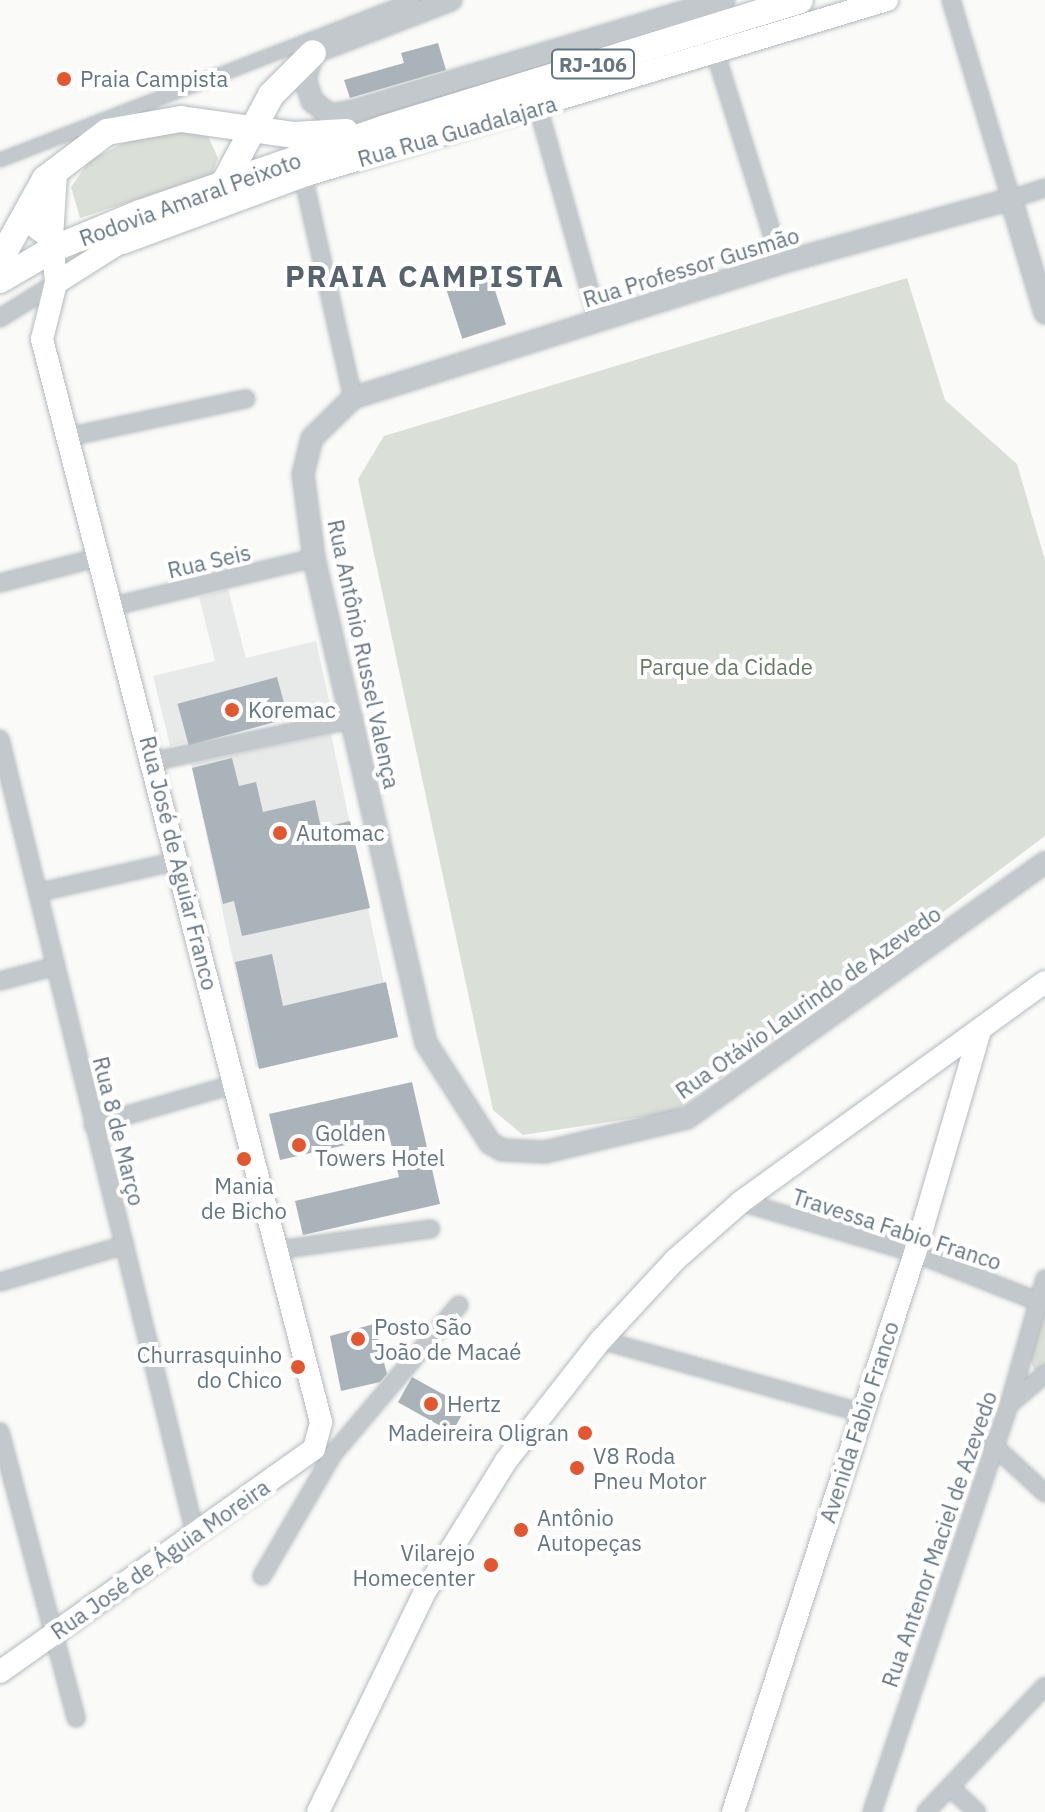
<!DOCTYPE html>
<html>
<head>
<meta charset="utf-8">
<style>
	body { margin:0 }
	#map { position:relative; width:1045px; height:1812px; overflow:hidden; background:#fafaf8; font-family:"IBM Plex Sans",sans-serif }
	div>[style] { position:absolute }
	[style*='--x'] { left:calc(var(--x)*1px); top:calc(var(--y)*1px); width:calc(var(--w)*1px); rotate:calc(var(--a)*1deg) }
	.built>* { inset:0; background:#e8e9e9; transform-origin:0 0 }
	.green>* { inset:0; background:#dadfd7 }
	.building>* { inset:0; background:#aab3b9; transform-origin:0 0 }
	.roads { filter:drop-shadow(0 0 2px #b3babf) drop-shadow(0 0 2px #b3babf) }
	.pedestrian>* { height:12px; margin:-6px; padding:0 6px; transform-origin:6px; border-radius:6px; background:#c3c8cc }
	.minor>* { height:16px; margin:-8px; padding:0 8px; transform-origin:8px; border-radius:8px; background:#c3c8cc }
	.tertiary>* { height:20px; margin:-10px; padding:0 10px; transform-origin:10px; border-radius:10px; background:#c3c8cc }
	.secondary>* { height:22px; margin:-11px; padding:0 11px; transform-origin:11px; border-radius:11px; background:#fff }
	.trunk>* { height:26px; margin:-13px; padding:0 13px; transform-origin:13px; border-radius:13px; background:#fff }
	.dots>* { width:22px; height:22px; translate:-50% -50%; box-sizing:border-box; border:4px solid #fff; border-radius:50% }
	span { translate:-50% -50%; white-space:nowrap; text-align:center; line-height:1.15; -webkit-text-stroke:8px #fff; paint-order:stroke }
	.shield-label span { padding:2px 6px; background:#fff; border:2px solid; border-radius:6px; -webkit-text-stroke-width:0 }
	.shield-label { font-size:20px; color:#657683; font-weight:700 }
	.poi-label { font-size:22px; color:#657683 }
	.left { translate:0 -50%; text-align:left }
	.right { translate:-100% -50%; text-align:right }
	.street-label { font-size:22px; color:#657683 }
	.park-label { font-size:22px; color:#687a64 }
	.district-label { font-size:30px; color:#57646e; font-weight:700; letter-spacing:2px }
</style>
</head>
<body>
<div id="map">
	<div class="built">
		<i style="clip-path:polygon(228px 589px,246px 658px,316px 641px,331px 709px,170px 746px,153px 676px,215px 661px,199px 597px)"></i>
		<i style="left:331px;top:734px;width:310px;height:143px;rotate:78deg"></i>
	</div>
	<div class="green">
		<i style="clip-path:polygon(176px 127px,208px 136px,218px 158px,212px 175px,80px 218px,71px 187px,90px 160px,132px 139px)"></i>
		<i style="clip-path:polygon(907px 278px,945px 400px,1017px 464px,1045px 560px,1045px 836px,675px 1112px,523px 1135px,493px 1110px,358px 479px,384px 436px)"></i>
		<i style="clip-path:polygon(1045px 1309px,1045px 1369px,1034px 1370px,1028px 1353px)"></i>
	</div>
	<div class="building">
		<i style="clip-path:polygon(438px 43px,446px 70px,350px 98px,344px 80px,404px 63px,401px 53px)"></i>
		<i style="left:490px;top:275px;width:52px;height:46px;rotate:72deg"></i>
		<i style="left:277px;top:677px;width:43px;height:103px;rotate:75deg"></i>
		<i style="clip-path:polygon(232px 758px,239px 786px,256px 782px,263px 812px,315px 800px,321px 828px,350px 821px,370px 908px,242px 936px,234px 901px,223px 904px,192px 768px)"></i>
		<i style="clip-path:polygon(272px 954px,283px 1006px,386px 982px,398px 1037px,259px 1069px,235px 962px)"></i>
		<i style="clip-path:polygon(412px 1082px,440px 1204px,303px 1235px,295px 1201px,399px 1177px,389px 1135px,280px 1160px,269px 1114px)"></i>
		<i style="clip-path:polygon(374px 1324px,387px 1374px,380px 1382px,341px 1391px,330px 1336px)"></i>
		<i style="left:412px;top:1377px;width:62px;height:29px;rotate:29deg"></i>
	</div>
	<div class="roads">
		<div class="pedestrian">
			<i style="--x:0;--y:160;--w:443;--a:-21.2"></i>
		</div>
		<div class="minor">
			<i style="--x:951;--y:0;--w:208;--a:73.2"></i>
			<i style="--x:1011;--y:199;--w:36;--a:-18"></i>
			<i style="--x:716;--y:55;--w:218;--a:72.6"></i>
			<i style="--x:538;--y:107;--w:222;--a:74.3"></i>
			<i style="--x:303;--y:176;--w:228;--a:77.3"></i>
			<i style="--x:0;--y:318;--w:66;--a:-32"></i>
			<i style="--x:68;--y:437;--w:182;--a:-12.1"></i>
			<i style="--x:0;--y:583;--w:103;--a:-14.6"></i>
			<i style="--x:114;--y:606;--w:206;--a:-13.5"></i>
			<i style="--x:0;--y:739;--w:818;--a:76.2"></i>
			<i style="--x:155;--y:761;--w:203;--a:-11.9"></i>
			<i style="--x:40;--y:892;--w:141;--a:-12.7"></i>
			<i style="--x:0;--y:981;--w:58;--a:-15"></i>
			<i style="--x:93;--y:1125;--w:145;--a:-16.1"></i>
			<i style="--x:741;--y:1202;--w:181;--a:16.3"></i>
			<i style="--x:915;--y:1253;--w:131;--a:21.5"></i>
			<i style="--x:277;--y:1250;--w:155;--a:-7.8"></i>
			<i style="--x:0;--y:1282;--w:130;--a:-16.5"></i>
			<i style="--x:601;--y:1340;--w:271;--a:15.6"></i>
			<i style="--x:1010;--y:1404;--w:46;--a:-40.6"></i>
			<i style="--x:0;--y:1432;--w:296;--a:75.1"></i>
			<i style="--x:992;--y:1444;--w:72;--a:42.8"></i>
			<i style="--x:262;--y:1576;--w:141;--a:-59.8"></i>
			<i style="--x:333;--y:1454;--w:195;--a:-49.8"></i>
			<i style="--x:951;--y:1788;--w:35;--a:43"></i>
			<i style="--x:872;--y:1812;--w:429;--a:-71.4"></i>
			<i style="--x:1009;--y:1405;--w:131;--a:-74.1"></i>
			<i style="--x:926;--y:1812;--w:173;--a:-46.6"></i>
		</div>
		<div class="tertiary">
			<i style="--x:451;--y:0;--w:148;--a:159"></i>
			<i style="--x:313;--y:53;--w:27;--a:107"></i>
			<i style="--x:305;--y:79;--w:23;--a:72"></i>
			<i style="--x:312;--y:101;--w:23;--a:38"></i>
			<i style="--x:330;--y:115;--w:23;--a:-10"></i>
			<i style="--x:353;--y:111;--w:387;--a:-16.7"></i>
			<i style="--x:1045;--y:313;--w:119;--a:-106.6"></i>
			<i style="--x:1011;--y:199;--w:239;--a:164.5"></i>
			<i style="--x:781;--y:263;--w:449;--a:162.5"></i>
			<i style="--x:353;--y:398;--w:57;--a:135.7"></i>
			<i style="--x:312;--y:438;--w:37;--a:104"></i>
			<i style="--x:303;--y:474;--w:85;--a:82.5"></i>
			<i style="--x:314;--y:558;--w:498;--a:77"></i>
			<i style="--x:426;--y:1043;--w:119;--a:57.4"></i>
			<i style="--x:490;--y:1143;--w:14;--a:30"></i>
			<i style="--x:502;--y:1150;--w:43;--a:2.7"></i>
			<i style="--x:545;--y:1152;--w:146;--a:-13.5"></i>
			<i style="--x:687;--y:1118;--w:440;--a:-35.5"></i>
		</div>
		<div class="secondary">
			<i style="--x:123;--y:243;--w:192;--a:-20.4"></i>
			<i style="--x:303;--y:176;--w:610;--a:-16.77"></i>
			<i style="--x:56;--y:283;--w:90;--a:-32.3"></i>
			<i style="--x:0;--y:1672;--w:385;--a:-35.4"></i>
			<i style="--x:314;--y:1449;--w:28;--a:-75"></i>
			<i style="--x:321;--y:1422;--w:1118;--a:-104.45"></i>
			<i style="--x:42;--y:339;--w:58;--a:-76"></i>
			<i style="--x:56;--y:283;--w:34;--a:-95"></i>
			<i style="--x:53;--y:249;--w:11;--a:-105"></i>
			<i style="--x:50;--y:238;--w:30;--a:-143"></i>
			<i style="--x:318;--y:1812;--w:247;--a:-64.1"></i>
			<i style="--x:426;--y:1590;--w:152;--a:-58.2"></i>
			<i style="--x:506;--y:1461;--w:154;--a:-51.9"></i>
			<i style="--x:601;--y:1340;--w:109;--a:-47.2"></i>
			<i style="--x:675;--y:1260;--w:88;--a:-41.3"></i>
			<i style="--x:741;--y:1202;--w:375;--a:-35.9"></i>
			<i style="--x:733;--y:1812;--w:588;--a:-71.97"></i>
			<i style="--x:915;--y:1253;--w:232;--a:-73.7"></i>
		</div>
		<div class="trunk">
			<i style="--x:223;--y:185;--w:102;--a:-61.9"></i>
			<i style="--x:271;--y:95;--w:59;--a:-45"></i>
			<i style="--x:50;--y:238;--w:66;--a:-86.5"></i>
			<i style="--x:0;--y:260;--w:93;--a:-60.9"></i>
			<i style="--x:45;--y:179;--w:78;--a:-37.2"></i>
			<i style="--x:107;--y:132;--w:75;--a:-10"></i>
			<i style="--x:181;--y:119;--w:113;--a:8.1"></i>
			<i style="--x:293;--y:135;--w:53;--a:-3.2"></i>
			<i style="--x:0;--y:280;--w:61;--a:-30.3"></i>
			<i style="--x:53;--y:249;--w:94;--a:-22.5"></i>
			<i style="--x:140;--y:213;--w:259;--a:-19.1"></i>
			<i style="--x:385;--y:128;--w:434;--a:-17.1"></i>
		</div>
	</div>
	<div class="dots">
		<i style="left:64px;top:79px;background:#e4572e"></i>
		<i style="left:232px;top:710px;background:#e4572e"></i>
		<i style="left:280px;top:833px;background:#e4572e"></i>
		<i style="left:299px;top:1145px;background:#e4572e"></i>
		<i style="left:244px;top:1159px;background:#e4572e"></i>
		<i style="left:358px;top:1339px;background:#e4572e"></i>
		<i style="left:298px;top:1367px;background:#e4572e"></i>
		<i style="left:431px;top:1404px;background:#e4572e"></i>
		<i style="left:585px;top:1433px;background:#e4572e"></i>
		<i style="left:577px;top:1468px;background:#e4572e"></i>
		<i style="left:521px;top:1530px;background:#e4572e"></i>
		<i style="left:491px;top:1565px;background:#e4572e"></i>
	</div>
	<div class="shield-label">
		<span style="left:593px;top:64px">RJ-106</span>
	</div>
	<div class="poi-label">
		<span class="left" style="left:80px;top:79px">Praia Campista</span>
		<span class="left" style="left:248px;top:710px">Koremac</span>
		<span class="left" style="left:296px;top:833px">Automac</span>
		<span class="left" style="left:315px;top:1145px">Golden<br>Towers Hotel</span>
		<span style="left:244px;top:1198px">Mania<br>de Bicho</span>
		<span class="left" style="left:374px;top:1339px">Posto São<br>João de Macaé</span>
		<span class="right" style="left:282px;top:1367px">Churrasquinho<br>do Chico</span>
		<span class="left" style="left:447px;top:1404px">Hertz</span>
		<span class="right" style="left:569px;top:1433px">Madeireira Oligran</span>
		<span class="left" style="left:593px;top:1468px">V8 Roda<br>Pneu Motor</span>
		<span class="left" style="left:537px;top:1530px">Antônio<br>Autopeças</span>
		<span class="right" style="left:475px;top:1565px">Vilarejo<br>Homecenter</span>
	</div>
	<div class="street-label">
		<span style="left:457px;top:131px;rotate:-16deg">Rua Rua Guadalajara</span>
		<span style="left:190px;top:199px;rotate:-20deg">Rodovia Amaral Peixoto</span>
		<span style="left:691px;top:267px;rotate:-17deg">Rua Professor Gusmão</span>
		<span style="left:209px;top:561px;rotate:-13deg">Rua Seis</span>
		<span style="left:364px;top:654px;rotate:78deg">Rua Antônio Russel Valença</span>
		<span style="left:179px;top:863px;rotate:76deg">Rua José de Aguiar Franco</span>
		<span style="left:808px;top:1002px;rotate:-35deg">Rua Otávio Laurindo de Azevedo</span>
		<span style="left:119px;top:1131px;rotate:76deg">Rua 8 de Março</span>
		<span style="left:897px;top:1229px;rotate:18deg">Travessa Fabio Franco</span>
		<span style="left:859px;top:1422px;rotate:-72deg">Avenida Fabio Franco</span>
		<span style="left:939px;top:1539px;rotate:-71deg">Rua Antenor Maciel de Azevedo</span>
		<span style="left:160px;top:1559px;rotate:-35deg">Rua José de Águia Moreira</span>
	</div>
	<div class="park-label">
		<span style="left:726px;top:667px">Parque da Cidade</span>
	</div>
	<div class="district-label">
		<span style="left:425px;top:276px">PRAIA CAMPISTA</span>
	</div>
</div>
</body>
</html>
